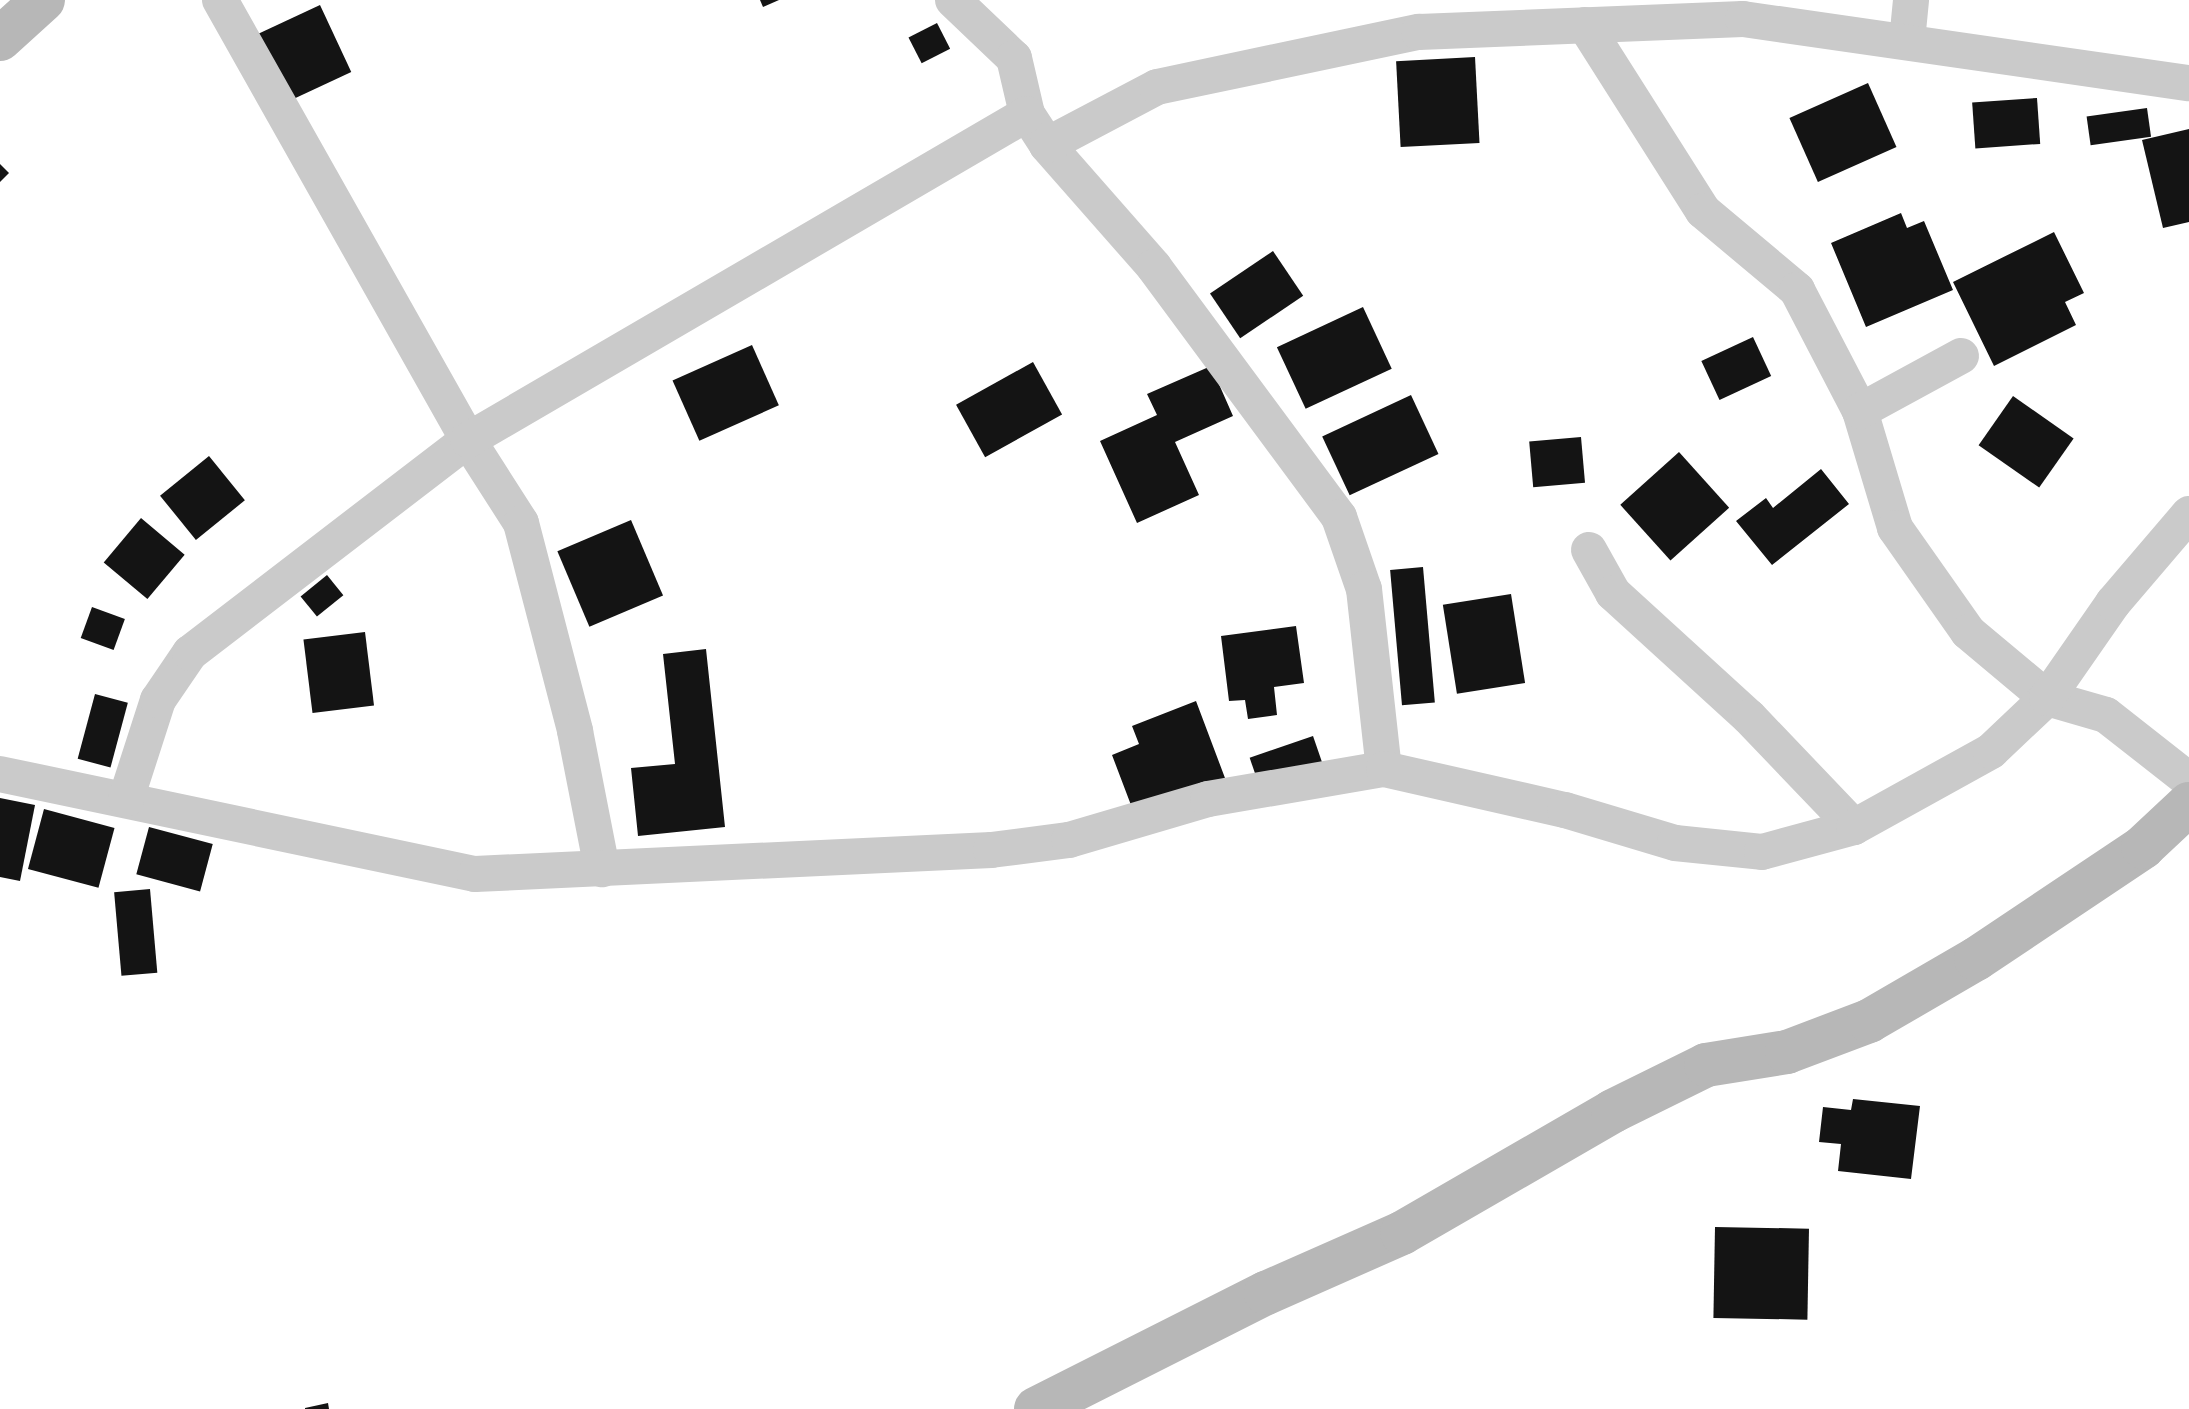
<!DOCTYPE html>
<html>
<head>
<meta charset="utf-8">
<style>
	body { margin:0 }
	#map { position:relative; width:2189px; height:1409px; overflow:hidden; background:#fff; font-family:Lato,sans-serif }
	div>[style] { position:absolute }
	[style*='--x'] { left:calc(var(--x)*1px); top:calc(var(--y)*1px); width:calc(var(--w)*1px); rotate:calc(var(--a)*1deg) }
	.building>* { inset:0; background:#141414; transform-origin:0 0 }
	.street>* { height:36px; margin:-18px; padding:0 18px; transform-origin:18px; border-radius:18px; background:#cacaca }
	.secondary>* { height:44px; margin:-22px; padding:0 22px; transform-origin:22px; border-radius:22px; background:#b7b7b7 }
	span { translate:-50% -50%; white-space:nowrap; text-align:center; line-height:1.15; -webkit-text-stroke:8px #fff; paint-order:stroke }
</style>
</head>
<body>
<div id="map">
	<div class="building">
		<i style="clip-path:polygon(760px 0,779px 0,763px 7px)"></i>
		<i style="left:320px;top:5px;width:74px;height:68px;rotate:65deg"></i>
		<i style="left:937px;top:23px;width:29px;height:32px;rotate:63deg"></i>
		<i style="left:1475px;top:57px;width:86px;height:79px;rotate:87deg"></i>
		<i style="left:1868px;top:83px;width:70px;height:86px;rotate:66deg"></i>
		<i style="left:2037px;top:98px;width:46px;height:65px;rotate:86deg"></i>
		<i style="left:2147px;top:108px;width:29px;height:61px;rotate:82deg"></i>
		<i style="clip-path:polygon(2189px 129px,2189px 222px,2163px 228px,2142px 140px)"></i>
		<i style="clip-path:polygon(0 164px,9px 173px,0 182px)"></i>
		<i style="clip-path:polygon(1901px 213px,1907px 228px,1924px 221px,1953px 290px,1866px 327px,1831px 243px)"></i>
		<i style="clip-path:polygon(2054px 232px,2084px 293px,2065px 302px,2076px 325px,1994px 366px,1953px 282px)"></i>
		<i style="left:1273px;top:251px;width:54px;height:76px;rotate:56deg"></i>
		<i style="left:1363px;top:307px;width:68px;height:95px;rotate:65deg"></i>
		<i style="left:1753px;top:337px;width:43px;height:57px;rotate:65deg"></i>
		<i style="left:752px;top:345px;width:66px;height:87px;rotate:66deg"></i>
		<i style="left:1033px;top:362px;width:60px;height:88px;rotate:61deg"></i>
		<i style="clip-path:polygon(1211px 366px,1233px 416px,1175px 442px,1199px 495px,1137px 523px,1100px 441px,1157px 415px,1147px 394px)"></i>
		<i style="left:1411px;top:395px;width:65px;height:98px;rotate:65deg"></i>
		<i style="left:2013px;top:396px;width:74px;height:60px;rotate:35deg"></i>
		<i style="left:1581px;top:437px;width:46px;height:52px;rotate:85deg"></i>
		<i style="left:1679px;top:452px;width:75px;height:79px;rotate:48deg"></i>
		<i style="left:209px;top:456px;width:57px;height:63px;rotate:51deg"></i>
		<i style="clip-path:polygon(1821px 469px,1849px 504px,1772px 565px,1736px 521px,1766px 498px,1773px 508px)"></i>
		<i style="left:141px;top:518px;width:57px;height:58px;rotate:40deg"></i>
		<i style="left:631px;top:520px;width:82px;height:80px;rotate:67deg"></i>
		<i style="left:1423px;top:567px;width:136px;height:33px;rotate:85deg"></i>
		<i style="left:327px;top:575px;width:26px;height:34px;rotate:51deg"></i>
		<i style="left:1511px;top:594px;width:90px;height:69px;rotate:81deg"></i>
		<i style="left:92px;top:607px;width:35px;height:33px;rotate:20deg"></i>
		<i style="clip-path:polygon(1296px 626px,1304px 683px,1274px 687px,1277px 715px,1248px 719px,1245px 700px,1229px 701px,1221px 636px)"></i>
		<i style="left:365px;top:632px;width:74px;height:62px;rotate:83deg"></i>
		<i style="clip-path:polygon(706px 649px,725px 827px,638px 836px,631px 768px,675px 764px,663px 654px)"></i>
		<i style="left:95px;top:694px;width:34px;height:67px;rotate:15deg"></i>
		<i style="clip-path:polygon(1196px 701px,1225px 778px,1134px 813px,1112px 755px,1139px 744px,1132px 726px)"></i>
		<i style="left:1313px;top:736px;width:28px;height:67px;rotate:71deg"></i>
		<i style="clip-path:polygon(0 798px,35px 805px,20px 881px,0 877px)"></i>
		<i style="left:44px;top:809px;width:73px;height:62px;rotate:15deg"></i>
		<i style="left:149px;top:827px;width:66px;height:49px;rotate:15deg"></i>
		<i style="left:150px;top:889px;width:84px;height:36px;rotate:85deg"></i>
		<i style="clip-path:polygon(1853px 1099px,1920px 1106px,1911px 1179px,1838px 1171px,1841px 1144px,1819px 1142px,1823px 1107px,1851px 1110px)"></i>
		<i style="left:1715px;top:1227px;width:94px;height:91px;rotate:1deg"></i>
		<i style="clip-path:polygon(328px 1403px,329px 1409px,305px 1409px,305px 1408px)"></i>
	</div>
	<div class="street">
		<i style="--x:220;--y:0;--w:505;--a:60.59"></i>
		<i style="--x:468;--y:440;--w:98;--a:57.4"></i>
		<i style="--x:521;--y:523;--w:215;--a:75.4"></i>
		<i style="--x:575;--y:731;--w:141;--a:78.9"></i>
		<i style="--x:953;--y:0;--w:84;--a:43.6"></i>
		<i style="--x:1014;--y:58;--w:57;--a:76.9"></i>
		<i style="--x:1027;--y:114;--w:37;--a:57"></i>
		<i style="--x:1047;--y:145;--w:162;--a:48.7"></i>
		<i style="--x:1154;--y:267;--w:311;--a:53.5"></i>
		<i style="--x:1339;--y:517;--w:76;--a:70.9"></i>
		<i style="--x:1364;--y:589;--w:181;--a:83.7"></i>
		<i style="--x:1585;--y:25;--w:220;--a:57.6"></i>
		<i style="--x:1703;--y:211;--w:123;--a:40"></i>
		<i style="--x:1797;--y:290;--w:136;--a:62.5"></i>
		<i style="--x:1860;--y:411;--w:122;--a:73.3"></i>
		<i style="--x:1895;--y:528;--w:127;--a:54.9"></i>
		<i style="--x:1968;--y:632;--w:103;--a:39.9"></i>
		<i style="--x:2047;--y:698;--w:61;--a:16.1"></i>
		<i style="--x:2106;--y:715;--w:105;--a:38.1"></i>
		<i style="--x:1907;--y:41;--w:41;--a:-84.4"></i>
		<i style="--x:1047;--y:145;--w:124;--a:-27.8"></i>
		<i style="--x:1157;--y:87;--w:268;--a:-11.9"></i>
		<i style="--x:1419;--y:32;--w:324;--a:-2.3"></i>
		<i style="--x:1743;--y:19;--w:451;--a:8.2"></i>
		<i style="--x:1860;--y:411;--w:115;--a:-28.6"></i>
		<i style="--x:1589;--y:550;--w:49;--a:60.8"></i>
		<i style="--x:1613;--y:593;--w:184;--a:42.4"></i>
		<i style="--x:1749;--y:717;--w:152;--a:46.3"></i>
		<i style="--x:0;--y:774;--w:485;--a:11.9"></i>
		<i style="--x:475;--y:874;--w:517;--a:-2.66"></i>
		<i style="--x:991;--y:850;--w:79;--a:-7.3"></i>
		<i style="--x:1069;--y:840;--w:145;--a:-16.4"></i>
		<i style="--x:1208;--y:799;--w:179;--a:-9.7"></i>
		<i style="--x:1384;--y:769;--w:186;--a:12.8"></i>
		<i style="--x:1565;--y:810;--w:115;--a:16.7"></i>
		<i style="--x:1675;--y:843;--w:87;--a:5.9"></i>
		<i style="--x:1762;--y:852;--w:95;--a:-15.2"></i>
		<i style="--x:1854;--y:827;--w:157;--a:-29"></i>
		<i style="--x:1991;--y:751;--w:77;--a:-43.4"></i>
		<i style="--x:2047;--y:698;--w:116;--a:-55.2"></i>
		<i style="--x:2113;--y:603;--w:117;--a:-49.5"></i>
		<i style="--x:126;--y:799;--w:104;--a:-72.1"></i>
		<i style="--x:158;--y:700;--w:57;--a:-55.8"></i>
		<i style="--x:190;--y:653;--w:350;--a:-37.5"></i>
		<i style="--x:468;--y:440;--w:647;--a:-30.25"></i>
	</div>
	<div class="secondary">
		<i style="--x:0;--y:39;--w:58;--a:-42.2"></i>
		<i style="--x:1036;--y:1409;--w:258;--a:-26.8"></i>
		<i style="--x:1266;--y:1293;--w:149;--a:-23.8"></i>
		<i style="--x:1402;--y:1233;--w:244;--a:-30"></i>
		<i style="--x:1613;--y:1111;--w:104;--a:-26.3"></i>
		<i style="--x:1706;--y:1065;--w:82;--a:-9.1"></i>
		<i style="--x:1787;--y:1052;--w:88;--a:-20.7"></i>
		<i style="--x:1869;--y:1021;--w:124;--a:-30.1"></i>
		<i style="--x:1976;--y:959;--w:201;--a:-33.8"></i>
		<i style="--x:2143;--y:847;--w:63;--a:-43.1"></i>
	</div>
</div>
</body>
</html>
